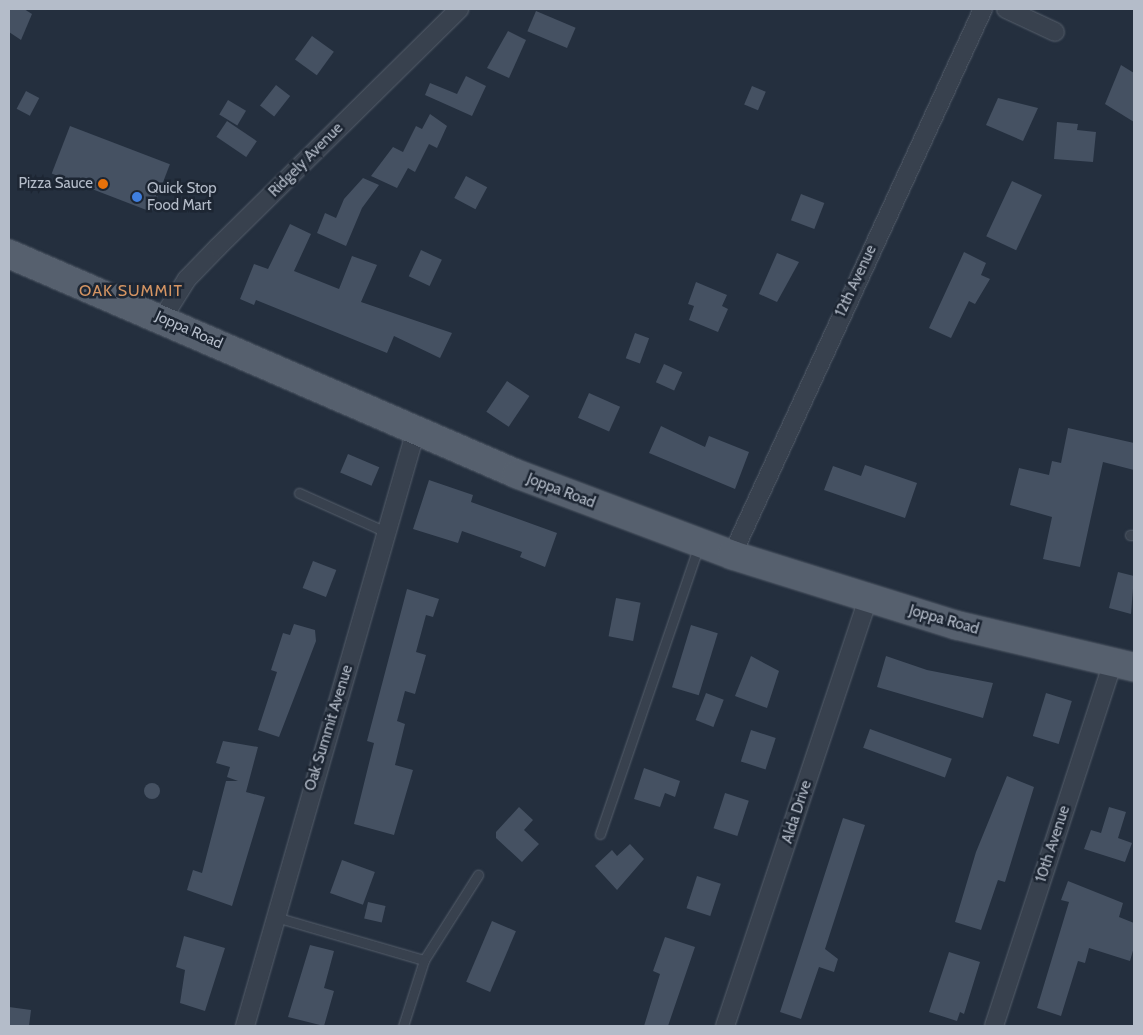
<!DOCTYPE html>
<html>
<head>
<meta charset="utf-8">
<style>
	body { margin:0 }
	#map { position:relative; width:1143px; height:1035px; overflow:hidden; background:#242f3e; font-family:Cabin,sans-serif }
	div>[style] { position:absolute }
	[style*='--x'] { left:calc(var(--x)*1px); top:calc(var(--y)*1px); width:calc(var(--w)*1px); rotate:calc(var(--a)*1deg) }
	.building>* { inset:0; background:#455162; transform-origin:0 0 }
	.round { border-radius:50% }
	.roads { filter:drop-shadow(0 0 1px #565f6c) drop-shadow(0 0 1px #565f6c) }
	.lane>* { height:9px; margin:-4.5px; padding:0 4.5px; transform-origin:4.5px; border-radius:4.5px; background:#38414e }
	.street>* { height:18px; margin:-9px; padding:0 9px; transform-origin:9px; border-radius:9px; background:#38414e }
	.primary>* { height:28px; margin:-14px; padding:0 14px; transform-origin:14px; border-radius:14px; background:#56606e }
	.dots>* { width:14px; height:14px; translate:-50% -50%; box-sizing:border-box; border:2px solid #1d2633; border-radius:50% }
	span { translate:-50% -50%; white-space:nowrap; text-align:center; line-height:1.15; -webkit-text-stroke:5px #1d2633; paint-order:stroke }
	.street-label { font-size:15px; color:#b4bcc9 }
	.poi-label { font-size:15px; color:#b4bcc9 }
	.right { translate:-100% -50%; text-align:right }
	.left { translate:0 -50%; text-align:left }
	.neighbourhood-label { font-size:16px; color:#d59563; letter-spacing:1px }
	.frame { position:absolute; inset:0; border:10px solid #b4bcc9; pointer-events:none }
</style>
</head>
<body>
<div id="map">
	<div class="building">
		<i style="clip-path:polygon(9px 9px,24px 9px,32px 14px,21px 40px,9px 32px)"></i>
		<i style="left:536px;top:11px;width:43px;height:22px;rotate:23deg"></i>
		<i style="clip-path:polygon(508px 31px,526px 40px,509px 78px,487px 68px)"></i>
		<i style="left:312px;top:36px;width:27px;height:29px;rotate:36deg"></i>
		<i style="clip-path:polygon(1121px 65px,1134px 73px,1134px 122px,1105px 104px)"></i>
		<i style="clip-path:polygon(466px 76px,486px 86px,472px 116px,425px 95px,430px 83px,457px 94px)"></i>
		<i style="left:276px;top:85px;width:18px;height:26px;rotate:38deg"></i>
		<i style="left:752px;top:86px;width:15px;height:20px;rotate:23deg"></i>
		<i style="left:26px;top:91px;width:15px;height:20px;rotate:28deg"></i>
		<i style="clip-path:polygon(998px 98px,1038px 108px,1023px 141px,986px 125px)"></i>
		<i style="left:228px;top:100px;width:21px;height:17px;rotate:31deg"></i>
		<i style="clip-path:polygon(430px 114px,447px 126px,437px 148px,429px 144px,415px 172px,408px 168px,397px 188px,371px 176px,393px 147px,403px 152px,416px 126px,422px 129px)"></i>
		<i style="left:227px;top:121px;width:36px;height:19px;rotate:34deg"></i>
		<i style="clip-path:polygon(1057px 122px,1078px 124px,1077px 130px,1096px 132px,1093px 162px,1054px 159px)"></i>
		<i style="left:70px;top:126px;width:107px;height:51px;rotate:21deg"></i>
		<i style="left:466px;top:176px;width:24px;height:25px;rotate:28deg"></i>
		<i style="clip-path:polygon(363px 178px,379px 185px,362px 208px,346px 246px,317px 233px,325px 213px,336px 218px,344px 199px)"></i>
		<i style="left:1012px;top:181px;width:33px;height:61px;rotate:25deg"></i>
		<i style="left:801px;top:194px;width:25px;height:28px;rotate:21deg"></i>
		<i style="clip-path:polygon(290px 224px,311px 234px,294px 271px,339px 289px,352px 256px,377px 265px,361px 302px,452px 333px,440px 358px,394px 336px,387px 353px,256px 300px,254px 305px,240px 299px,254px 264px,268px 269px)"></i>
		<i style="left:421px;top:250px;width:23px;height:29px;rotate:25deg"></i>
		<i style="clip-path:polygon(964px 252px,986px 263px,981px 275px,990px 279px,975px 304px,969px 301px,951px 338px,929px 328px)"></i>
		<i style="clip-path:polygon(777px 253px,799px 262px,777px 302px,759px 294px)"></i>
		<i style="clip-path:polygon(696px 282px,727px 295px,722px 306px,728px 309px,718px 332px,689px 320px,694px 306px,688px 304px)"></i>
		<i style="left:635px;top:333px;width:15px;height:27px;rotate:20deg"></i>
		<i style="left:664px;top:364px;width:20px;height:20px;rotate:24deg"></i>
		<i style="left:507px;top:381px;width:27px;height:37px;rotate:34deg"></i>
		<i style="left:589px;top:393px;width:34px;height:27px;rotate:24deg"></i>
		<i style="clip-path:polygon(661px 426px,705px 447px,709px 436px,749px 452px,735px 489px,649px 453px)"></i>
		<i style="clip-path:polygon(1068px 428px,1134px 443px,1134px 470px,1103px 462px,1080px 567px,1043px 559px,1052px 517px,1010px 505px,1019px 468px,1049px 475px,1052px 461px,1061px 463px)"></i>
		<i style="left:348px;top:454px;width:34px;height:20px;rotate:23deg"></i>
		<i style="clip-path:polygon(865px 465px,917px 483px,905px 518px,824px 490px,833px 466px,861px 476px)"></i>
		<i style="clip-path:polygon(429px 480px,473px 495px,471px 502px,557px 533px,545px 567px,520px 557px,522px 552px,462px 531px,458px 543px,413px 529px)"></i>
		<i style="left:313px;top:561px;width:25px;height:29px;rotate:21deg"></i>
		<i style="clip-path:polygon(1118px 572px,1134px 576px,1131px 614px,1109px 608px)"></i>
		<i style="clip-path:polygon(407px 589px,439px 599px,433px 617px,426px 615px,416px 652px,426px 655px,415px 694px,405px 691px,397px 721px,405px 724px,395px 765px,413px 770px,394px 835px,354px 824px,374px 743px,367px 741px)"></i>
		<i style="left:616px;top:598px;width:25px;height:39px;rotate:11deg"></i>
		<i style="clip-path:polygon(294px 624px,315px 630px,316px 641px,279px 737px,258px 730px,277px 672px,271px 670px,283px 633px,290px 635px)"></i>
		<i style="left:691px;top:625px;width:28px;height:65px;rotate:17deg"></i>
		<i style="clip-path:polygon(751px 656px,779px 671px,767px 708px,735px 696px)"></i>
		<i style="clip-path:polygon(886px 656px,927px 670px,993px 683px,983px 718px,877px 687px)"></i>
		<i style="left:706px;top:693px;width:19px;height:29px;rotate:21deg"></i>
		<i style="left:1046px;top:693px;width:27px;height:45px;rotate:17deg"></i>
		<i style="left:870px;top:729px;width:87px;height:20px;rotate:20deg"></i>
		<i style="left:751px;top:730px;width:26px;height:33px;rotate:18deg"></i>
		<i style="clip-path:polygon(223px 741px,258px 747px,246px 792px,265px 797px,232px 906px,187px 890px,193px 870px,202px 873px,226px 781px,238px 781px,227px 777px,230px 767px,216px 763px)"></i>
		<i style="clip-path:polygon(644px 768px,680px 781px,675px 797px,665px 793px,660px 807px,634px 799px)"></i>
		<i style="clip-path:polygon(1007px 776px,1034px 787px,1005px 882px,998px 880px,981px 930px,955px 922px,976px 852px)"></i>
		<i class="round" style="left:144px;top:783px;width:16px;height:16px"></i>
		<i style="left:725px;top:793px;width:25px;height:37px;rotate:18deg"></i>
		<i style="clip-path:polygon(519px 807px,533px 820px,524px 830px,539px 844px,522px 862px,496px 838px,496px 832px)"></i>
		<i style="clip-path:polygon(1109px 807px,1126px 812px,1118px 838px,1132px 843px,1125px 862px,1084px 849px,1091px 830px,1101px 833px)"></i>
		<i style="clip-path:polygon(843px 818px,865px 825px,825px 949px,838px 959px,834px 972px,819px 967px,801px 1019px,780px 1012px)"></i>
		<i style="clip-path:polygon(630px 844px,644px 859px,617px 890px,595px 866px,612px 850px,617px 856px)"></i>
		<i style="left:342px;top:860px;width:35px;height:35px;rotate:20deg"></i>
		<i style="left:697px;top:876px;width:25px;height:34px;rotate:18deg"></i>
		<i style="clip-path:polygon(1068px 881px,1123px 903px,1119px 917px,1134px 923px,1134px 947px,1130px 961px,1089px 948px,1085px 963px,1078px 961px,1061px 1016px,1037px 1008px,1069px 902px,1061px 900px)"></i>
		<i style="left:368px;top:902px;width:18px;height:17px;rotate:13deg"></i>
		<i style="left:492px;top:921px;width:26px;height:66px;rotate:23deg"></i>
		<i style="clip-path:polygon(184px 936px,225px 948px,205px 1011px,180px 1003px,185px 970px,176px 967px)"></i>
		<i style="clip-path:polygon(665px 937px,695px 947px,668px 1026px,644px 1026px,660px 974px,653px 971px)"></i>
		<i style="clip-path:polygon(310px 945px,334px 951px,324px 988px,334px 991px,324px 1026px,288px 1017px)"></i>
		<i style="clip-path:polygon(949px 952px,980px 962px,964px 1014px,960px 1012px,957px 1021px,929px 1012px)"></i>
		<i style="clip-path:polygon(9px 1007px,31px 1010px,29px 1026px,9px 1026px)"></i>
	</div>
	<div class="roads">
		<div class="lane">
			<i style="--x:299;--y:493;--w:95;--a:24.1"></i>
			<i style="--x:1130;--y:535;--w:4;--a:0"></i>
			<i style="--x:600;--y:834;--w:305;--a:-71.1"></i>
			<i style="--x:279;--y:918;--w:151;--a:16.2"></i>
			<i style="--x:424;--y:960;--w:101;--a:-57.6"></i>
			<i style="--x:403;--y:1026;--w:69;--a:-72.3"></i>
		</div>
		<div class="street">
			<i style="--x:1006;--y:9;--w:54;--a:25.1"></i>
			<i style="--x:162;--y:319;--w:47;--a:-58"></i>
			<i style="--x:187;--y:279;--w:45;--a:-45.9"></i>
			<i style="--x:218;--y:247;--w:339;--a:-44.6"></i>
			<i style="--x:732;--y:555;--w:601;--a:-65.31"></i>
			<i style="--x:245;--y:1026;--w:620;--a:-73.99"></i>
			<i style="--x:725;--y:1026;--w:451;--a:-71.5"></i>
			<i style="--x:994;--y:1026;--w:383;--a:-71.9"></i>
		</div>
		<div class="primary">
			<i style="--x:9;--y:254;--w:554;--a:23.42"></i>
			<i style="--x:517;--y:474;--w:230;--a:20.6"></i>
			<i style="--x:732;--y:555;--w:235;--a:17.4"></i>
			<i style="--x:956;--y:625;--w:183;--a:13.3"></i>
		</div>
	</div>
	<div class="dots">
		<i style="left:103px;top:184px;background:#e8710a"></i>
		<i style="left:137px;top:197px;background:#3f7fe0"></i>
	</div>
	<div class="street-label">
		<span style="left:306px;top:160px;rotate:-45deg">Ridgely Avenue</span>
		<span style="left:856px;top:281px;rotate:-65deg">12th Avenue</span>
		<span style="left:189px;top:330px;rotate:24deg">Joppa Road</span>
		<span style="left:561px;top:491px;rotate:21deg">Joppa Road</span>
		<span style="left:944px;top:620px;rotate:16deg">Joppa Road</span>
		<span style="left:329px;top:728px;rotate:-73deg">Oak Summit Avenue</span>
		<span style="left:797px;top:812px;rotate:-72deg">Alda Drive</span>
		<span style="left:1053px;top:844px;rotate:-72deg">10th Avenue</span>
	</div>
	<div class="poi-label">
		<span class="right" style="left:93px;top:184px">Pizza Sauce</span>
		<span class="left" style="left:147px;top:197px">Quick Stop<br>Food Mart</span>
	</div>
	<div class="neighbourhood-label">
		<span style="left:131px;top:291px">OAK SUMMIT</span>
	</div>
	<div class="frame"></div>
</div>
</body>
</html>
